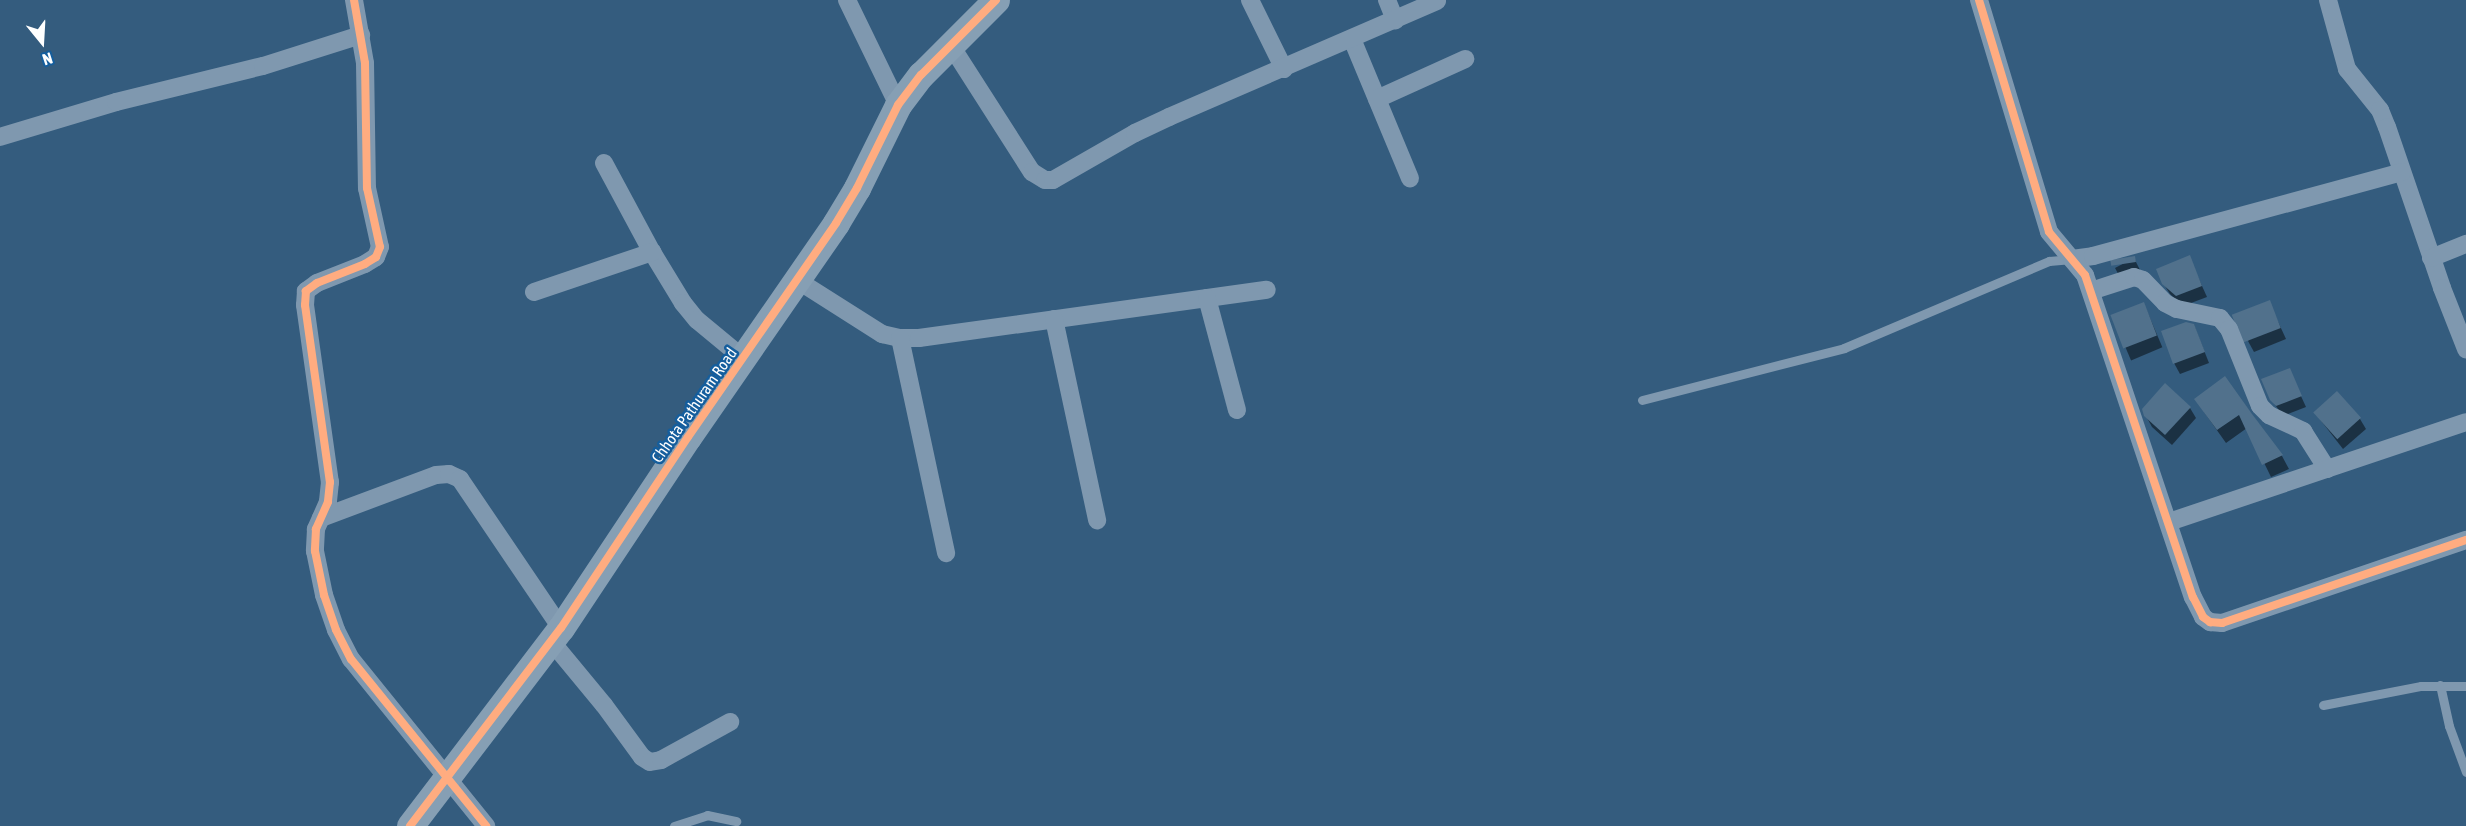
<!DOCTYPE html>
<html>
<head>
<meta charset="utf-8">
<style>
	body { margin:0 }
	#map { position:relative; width:2466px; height:826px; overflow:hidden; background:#345c7e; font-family:"Asap Condensed",sans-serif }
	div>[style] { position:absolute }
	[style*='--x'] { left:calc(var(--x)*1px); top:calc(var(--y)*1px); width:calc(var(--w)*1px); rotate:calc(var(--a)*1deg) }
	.shadow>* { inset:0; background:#0007; transform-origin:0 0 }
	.building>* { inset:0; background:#51718c; transform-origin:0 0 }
	.lane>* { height:9px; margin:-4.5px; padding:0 4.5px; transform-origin:4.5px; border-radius:4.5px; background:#7f98af }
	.street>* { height:18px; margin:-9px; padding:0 9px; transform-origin:9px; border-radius:9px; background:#7f98af }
	.secondary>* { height:27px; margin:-13.5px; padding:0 13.5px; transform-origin:13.5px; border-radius:13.5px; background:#869fb4 }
	.cycleway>* { height:8px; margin:-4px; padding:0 4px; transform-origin:4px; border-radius:4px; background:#ffac80 }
	span { translate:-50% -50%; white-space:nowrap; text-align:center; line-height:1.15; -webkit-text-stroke:5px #155e9d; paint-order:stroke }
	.street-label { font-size:16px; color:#fff }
	.north { position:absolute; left:12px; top:12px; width:60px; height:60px; -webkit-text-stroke:4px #155e9d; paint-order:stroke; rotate:162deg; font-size:16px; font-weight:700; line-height:24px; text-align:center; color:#fff }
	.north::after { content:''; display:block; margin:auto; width:21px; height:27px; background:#fff; clip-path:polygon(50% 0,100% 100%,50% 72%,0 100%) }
</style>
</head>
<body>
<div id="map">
	<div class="shadow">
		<i style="clip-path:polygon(2189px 257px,2207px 297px,2183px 306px,2170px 294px,2163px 283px)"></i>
		<i style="clip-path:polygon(2134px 258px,2141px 272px,2121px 279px,2115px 268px)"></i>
		<i style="clip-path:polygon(2269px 302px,2286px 339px,2254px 352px,2248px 341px)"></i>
		<i style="left:2144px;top:304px;width:47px;height:34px;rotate:67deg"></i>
		<i style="clip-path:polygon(2194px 325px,2209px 363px,2180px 374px,2174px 363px)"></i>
		<i style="clip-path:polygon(2289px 370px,2306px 407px,2283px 416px,2271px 399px)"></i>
		<i style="clip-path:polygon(2225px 378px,2282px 456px,2289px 469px,2271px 477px,2247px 428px,2226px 443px,2204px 412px)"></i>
		<i style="clip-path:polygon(2190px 408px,2196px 418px,2172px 445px,2152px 427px,2146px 416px)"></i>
		<i style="clip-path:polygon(2315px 413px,2360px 419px,2366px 429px,2343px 449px)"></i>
	</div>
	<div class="building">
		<i style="clip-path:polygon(2190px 255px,2202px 286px,2176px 296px,2162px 284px,2156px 269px)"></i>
		<i style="left:2135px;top:256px;width:6px;height:25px;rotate:81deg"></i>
		<i style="left:2270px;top:300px;width:30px;height:41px;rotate:69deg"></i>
		<i style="left:2144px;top:302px;width:36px;height:36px;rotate:69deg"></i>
		<i style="clip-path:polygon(2186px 322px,2194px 324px,2205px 352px,2173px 364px,2161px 331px)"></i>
		<i style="clip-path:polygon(2290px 368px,2302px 396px,2276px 406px,2270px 400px,2261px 379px)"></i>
		<i style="clip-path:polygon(2225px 376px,2252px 414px,2283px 455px,2262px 465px,2239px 415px,2217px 430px,2194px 399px)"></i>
		<i style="clip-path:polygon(2165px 383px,2191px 407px,2165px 435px,2144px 416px,2142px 409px)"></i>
		<i style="left:2337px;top:391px;width:36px;height:32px;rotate:48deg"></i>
	</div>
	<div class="lane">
		<i style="--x:1642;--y:400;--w:209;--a:-14.4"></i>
		<i style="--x:1844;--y:348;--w:223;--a:-23"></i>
		<i style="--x:2049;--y:261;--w:23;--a:-5"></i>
		<i style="--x:2440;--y:685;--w:42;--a:77.6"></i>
		<i style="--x:2449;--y:726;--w:49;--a:69.7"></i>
		<i style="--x:2323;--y:705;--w:100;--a:-11"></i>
		<i style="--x:2421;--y:686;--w:45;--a:0"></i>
		<i style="--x:674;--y:826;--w:35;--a:-18"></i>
		<i style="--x:707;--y:815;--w:30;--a:12"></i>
	</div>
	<div class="street">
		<i style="--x:354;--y:0;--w:64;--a:80.1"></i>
		<i style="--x:365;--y:63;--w:125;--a:89.1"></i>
		<i style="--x:367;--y:188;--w:60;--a:77.6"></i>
		<i style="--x:380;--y:247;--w:11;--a:112"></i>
		<i style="--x:376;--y:257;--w:13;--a:148"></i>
		<i style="--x:365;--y:264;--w:52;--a:158.4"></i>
		<i style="--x:317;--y:283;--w:14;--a:144"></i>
		<i style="--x:306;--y:291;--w:14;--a:94"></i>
		<i style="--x:305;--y:305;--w:179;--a:82"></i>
		<i style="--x:330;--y:482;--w:20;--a:96"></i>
		<i style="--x:328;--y:502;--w:30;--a:114"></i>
		<i style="--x:316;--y:529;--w:22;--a:93"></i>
		<i style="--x:315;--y:551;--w:45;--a:78.4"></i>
		<i style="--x:324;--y:595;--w:37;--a:71"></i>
		<i style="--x:336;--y:630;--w:33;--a:63"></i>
		<i style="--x:351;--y:659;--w:215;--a:51"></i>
		<i style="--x:847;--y:0;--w:117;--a:64.1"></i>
		<i style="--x:1250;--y:0;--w:77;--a:63.8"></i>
		<i style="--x:1387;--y:0;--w:22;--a:68"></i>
		<i style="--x:1979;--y:0;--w:242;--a:73.2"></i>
		<i style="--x:2049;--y:232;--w:56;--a:50.1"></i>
		<i style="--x:2085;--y:275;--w:340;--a:71.5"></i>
		<i style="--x:2193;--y:597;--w:22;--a:63"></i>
		<i style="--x:2203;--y:617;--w:9;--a:36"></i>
		<i style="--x:2210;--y:622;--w:12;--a:5"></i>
		<i style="--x:2222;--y:623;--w:258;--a:-18.8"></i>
		<i style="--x:2328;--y:0;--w:72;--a:74.6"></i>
		<i style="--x:2347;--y:69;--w:53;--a:51.2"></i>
		<i style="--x:2380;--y:110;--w:18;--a:68"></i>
		<i style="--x:2387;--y:127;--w:170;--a:71.1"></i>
		<i style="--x:2442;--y:288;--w:66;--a:68.5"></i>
		<i style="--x:1352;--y:39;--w:151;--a:67.4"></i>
		<i style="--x:950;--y:44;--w:152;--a:57.4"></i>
		<i style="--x:1032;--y:172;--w:15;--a:32"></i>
		<i style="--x:1045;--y:180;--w:8;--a:0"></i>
		<i style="--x:1053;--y:180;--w:95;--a:-29.8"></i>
		<i style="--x:1135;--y:133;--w:38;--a:-25"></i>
		<i style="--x:1169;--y:117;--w:292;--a:-23.4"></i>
		<i style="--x:1377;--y:99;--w:97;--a:-24.4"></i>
		<i style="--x:0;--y:137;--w:121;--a:-16.8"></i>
		<i style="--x:116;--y:102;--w:151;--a:-13.8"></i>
		<i style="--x:263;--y:66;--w:103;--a:-17.6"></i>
		<i style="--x:604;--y:163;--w:101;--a:61.7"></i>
		<i style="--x:652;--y:252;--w:60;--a:58.7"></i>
		<i style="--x:683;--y:303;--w:22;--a:51"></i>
		<i style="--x:697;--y:320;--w:60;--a:39.6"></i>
		<i style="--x:2431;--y:258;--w:38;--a:-22"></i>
		<i style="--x:2072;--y:259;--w:21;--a:-8"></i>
		<i style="--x:2093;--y:256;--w:320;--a:-15.2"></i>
		<i style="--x:797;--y:280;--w:101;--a:32.4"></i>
		<i style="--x:882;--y:334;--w:18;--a:13"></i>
		<i style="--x:900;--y:338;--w:19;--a:0"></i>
		<i style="--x:919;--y:338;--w:351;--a:-7.9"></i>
		<i style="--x:2091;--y:291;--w:45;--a:-18"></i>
		<i style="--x:2134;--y:277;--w:9;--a:18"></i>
		<i style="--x:2143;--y:280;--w:32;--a:46"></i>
		<i style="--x:2165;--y:303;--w:13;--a:27"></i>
		<i style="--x:2177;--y:309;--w:44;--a:11.8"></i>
		<i style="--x:2220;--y:318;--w:14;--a:51"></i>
		<i style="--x:2229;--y:329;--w:83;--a:68.1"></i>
		<i style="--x:2260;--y:406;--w:13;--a:45"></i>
		<i style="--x:2269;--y:415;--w:38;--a:25"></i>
		<i style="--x:2303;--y:431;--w:45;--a:57.7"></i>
		<i style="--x:534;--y:292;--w:125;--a:-18.7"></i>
		<i style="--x:1207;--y:298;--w:116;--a:75"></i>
		<i style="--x:1054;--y:319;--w:206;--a:77.9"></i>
		<i style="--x:900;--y:338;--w:220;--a:77.9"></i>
		<i style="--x:321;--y:518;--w:123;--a:-20.5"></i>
		<i style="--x:436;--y:475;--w:13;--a:-4"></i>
		<i style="--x:449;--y:474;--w:12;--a:24"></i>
		<i style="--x:460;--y:479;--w:180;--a:55.9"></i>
		<i style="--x:2169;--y:522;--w:313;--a:-18.6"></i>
		<i style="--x:551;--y:641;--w:83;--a:50.4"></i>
		<i style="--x:604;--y:705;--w:64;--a:53.8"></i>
		<i style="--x:642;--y:757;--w:9;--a:32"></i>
		<i style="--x:650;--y:762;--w:11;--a:-10"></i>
		<i style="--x:661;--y:760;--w:79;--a:-28.8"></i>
	</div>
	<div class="secondary">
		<i style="--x:410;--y:826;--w:249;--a:-52.7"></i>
		<i style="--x:561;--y:628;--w:229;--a:-56.4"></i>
		<i style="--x:688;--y:437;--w:260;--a:-55.3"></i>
		<i style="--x:836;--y:223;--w:41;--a:-59"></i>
		<i style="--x:857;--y:188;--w:93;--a:-63.7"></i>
		<i style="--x:898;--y:105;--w:38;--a:-53"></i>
		<i style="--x:921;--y:75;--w:106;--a:-45"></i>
	</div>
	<div class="cycleway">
		<i style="--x:354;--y:0;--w:64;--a:80.1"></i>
		<i style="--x:365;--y:63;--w:125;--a:89.1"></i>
		<i style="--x:367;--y:188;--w:60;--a:77.6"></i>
		<i style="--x:380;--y:247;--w:11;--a:112"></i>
		<i style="--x:376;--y:257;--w:13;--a:148"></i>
		<i style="--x:365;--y:264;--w:52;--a:158.4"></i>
		<i style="--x:317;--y:283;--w:14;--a:144"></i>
		<i style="--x:306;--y:291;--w:14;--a:94"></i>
		<i style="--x:305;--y:305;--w:179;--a:82"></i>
		<i style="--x:330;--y:482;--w:20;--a:96"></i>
		<i style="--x:328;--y:502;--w:30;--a:114"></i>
		<i style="--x:316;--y:529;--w:22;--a:93"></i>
		<i style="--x:315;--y:551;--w:45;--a:78.4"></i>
		<i style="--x:324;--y:595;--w:37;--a:71"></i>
		<i style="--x:336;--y:630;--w:33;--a:63"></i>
		<i style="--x:351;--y:659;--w:215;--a:51"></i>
		<i style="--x:1979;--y:0;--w:242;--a:73.2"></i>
		<i style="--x:2049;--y:232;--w:56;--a:50.1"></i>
		<i style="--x:2085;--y:275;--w:340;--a:71.5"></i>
		<i style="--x:2193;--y:597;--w:22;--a:63"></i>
		<i style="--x:2203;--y:617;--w:9;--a:36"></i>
		<i style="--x:2210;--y:622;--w:12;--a:5"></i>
		<i style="--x:2222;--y:623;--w:258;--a:-18.8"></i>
		<i style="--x:410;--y:826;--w:249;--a:-52.7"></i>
		<i style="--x:561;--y:628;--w:229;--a:-56.4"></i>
		<i style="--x:688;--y:437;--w:260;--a:-55.3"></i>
		<i style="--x:836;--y:223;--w:41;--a:-59"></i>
		<i style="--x:857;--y:188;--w:93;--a:-63.7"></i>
		<i style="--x:898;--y:105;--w:38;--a:-53"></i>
		<i style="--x:921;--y:75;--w:106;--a:-45"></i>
	</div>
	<div class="street-label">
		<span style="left:694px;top:405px;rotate:-55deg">Chhota Pathuram Road</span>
	</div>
	<div class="north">N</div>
</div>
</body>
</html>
